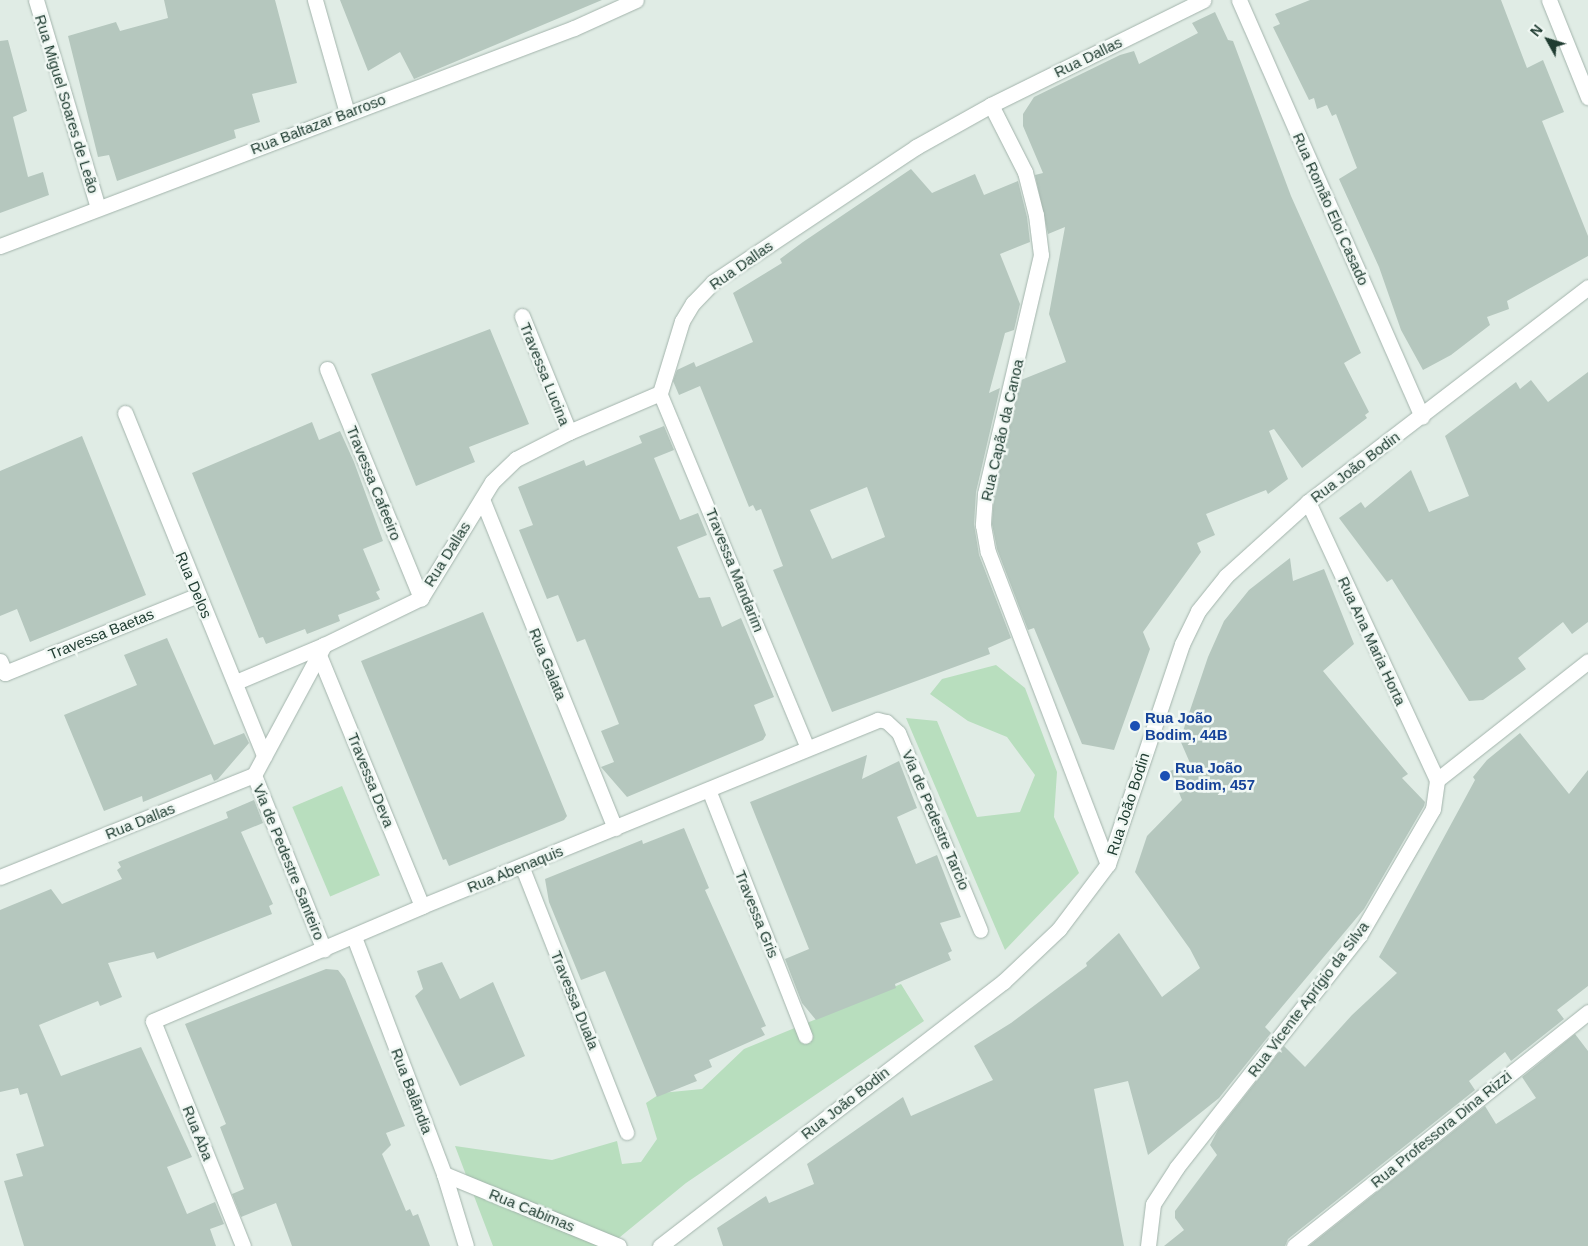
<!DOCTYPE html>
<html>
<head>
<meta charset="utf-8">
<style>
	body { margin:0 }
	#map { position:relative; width:1588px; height:1246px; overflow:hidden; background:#e0ece5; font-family:Arial,sans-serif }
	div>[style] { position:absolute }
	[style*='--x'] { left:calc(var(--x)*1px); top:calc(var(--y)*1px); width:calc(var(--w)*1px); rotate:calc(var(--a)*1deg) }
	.green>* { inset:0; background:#b8debe; transform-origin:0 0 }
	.building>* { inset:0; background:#b5c7be }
	.roads { filter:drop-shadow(0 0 1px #a3b4ac) drop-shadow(0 0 1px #a3b4ac) }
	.service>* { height:14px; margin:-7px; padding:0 7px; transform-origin:7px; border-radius:7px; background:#fff }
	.minor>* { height:15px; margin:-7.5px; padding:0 7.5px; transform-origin:7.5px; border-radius:7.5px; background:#fff }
	.tertiary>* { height:15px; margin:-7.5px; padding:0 7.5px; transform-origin:7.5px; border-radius:7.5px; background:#fff }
	.dots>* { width:14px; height:14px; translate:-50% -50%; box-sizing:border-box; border:2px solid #f1f8f4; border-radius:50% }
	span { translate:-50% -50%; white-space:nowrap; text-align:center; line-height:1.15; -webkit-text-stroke:5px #f1f8f4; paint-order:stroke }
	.street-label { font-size:15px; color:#203d32 }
	.transit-label { font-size:15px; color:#164399; font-weight:700 }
	.left { translate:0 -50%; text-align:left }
	.north { position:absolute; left:1523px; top:15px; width:50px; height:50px; -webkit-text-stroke:4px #f1f8f4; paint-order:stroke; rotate:309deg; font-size:14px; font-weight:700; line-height:20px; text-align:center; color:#203d32 }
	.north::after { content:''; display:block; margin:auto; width:18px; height:22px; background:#203d32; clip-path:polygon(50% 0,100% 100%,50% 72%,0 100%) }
</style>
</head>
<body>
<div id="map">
	<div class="green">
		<i style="clip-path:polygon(996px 665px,1025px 688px,1057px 772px,1054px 817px,1079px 873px,1005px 950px,906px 718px,937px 721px,977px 817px,1020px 812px,1035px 775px,1007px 737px,968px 721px,930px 694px,942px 679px)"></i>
		<i style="left:342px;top:786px;width:97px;height:54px;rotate:67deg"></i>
		<i style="clip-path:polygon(901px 984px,924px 1021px,686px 1183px,609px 1246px,493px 1246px,455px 1146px,552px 1160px,617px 1141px,622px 1164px,641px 1162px,657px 1139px,646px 1103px,661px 1093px,702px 1089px,744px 1049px)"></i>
	</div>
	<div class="building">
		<i style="clip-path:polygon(164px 0,275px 0,297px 83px,252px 94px,260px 122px,234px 130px,236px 138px,117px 181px,109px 155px,98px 157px,68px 36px,116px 22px,120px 31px,168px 18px)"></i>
		<i style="clip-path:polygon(340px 0,602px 0,414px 79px,400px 52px,368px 71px)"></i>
		<i style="clip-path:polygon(1310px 0,1501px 0,1527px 68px,1543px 60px,1564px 112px,1542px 121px,1588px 236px,1588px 256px,1507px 301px,1509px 309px,1487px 317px,1490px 325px,1451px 355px,1423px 370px,1401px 330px,1379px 267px,1339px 179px,1357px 168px,1336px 114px,1332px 116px,1327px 105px,1317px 109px,1314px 98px,1309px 100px,1273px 27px,1280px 24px,1275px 14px)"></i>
		<i style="clip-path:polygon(1215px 12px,1228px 40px,1233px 41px,1291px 196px,1361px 353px,1344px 363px,1369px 412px,1365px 415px,1367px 418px,1302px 468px,1274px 429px,1269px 431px,1288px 479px,1268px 494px,1266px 490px,1206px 514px,1215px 535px,1197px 543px,1201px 552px,1143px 632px,1150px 649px,1114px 750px,1082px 744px,1034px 628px,1028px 630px,997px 549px,992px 524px,994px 495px,1021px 380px,1066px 362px,1049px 314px,1065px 227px,1048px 234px,1035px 175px,1043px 173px,1023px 126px,1023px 114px,1034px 97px,1120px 55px,1134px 51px,1139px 64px,1198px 33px,1192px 23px)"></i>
		<i style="clip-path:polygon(8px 40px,27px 111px,13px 117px,28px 177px,43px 172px,49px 195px,0 213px,0 41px)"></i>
		<i style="clip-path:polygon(evenodd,911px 169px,932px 193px,975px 174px,984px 195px,1018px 181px,1027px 217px,1030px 242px,1000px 254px,1020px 304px,1014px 330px,1005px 333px,989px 393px,1000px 388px,976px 492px,974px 524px,979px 555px,1011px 638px,988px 648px,990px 654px,832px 712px,773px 570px,783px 566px,761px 509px,756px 511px,753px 505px,749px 507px,700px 386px,679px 395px,673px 381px,677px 370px,694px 362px,696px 367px,753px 342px,733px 293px,782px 263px,780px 259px,803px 242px,911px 169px,867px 487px,885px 537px,832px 559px,810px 510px,867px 487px)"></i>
		<i style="clip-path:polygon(490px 329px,529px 424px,469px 447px,475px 462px,416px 486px,371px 374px)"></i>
		<i style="clip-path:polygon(1588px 372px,1588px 622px,1572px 634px,1563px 622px,1518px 658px,1526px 669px,1483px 700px,1469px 701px,1392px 579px,1387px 582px,1339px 518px,1361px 502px,1365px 508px,1411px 470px,1429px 512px,1469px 496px,1445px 436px,1516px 382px,1520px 389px,1531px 380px,1548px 402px)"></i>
		<i style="clip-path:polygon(312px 422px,319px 440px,340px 431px,354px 462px,383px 541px,363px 549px,380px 590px,376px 592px,380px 599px,338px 615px,340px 621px,307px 634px,305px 629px,266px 644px,263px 637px,259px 638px,192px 473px)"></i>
		<i style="clip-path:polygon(664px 426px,674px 450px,654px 458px,680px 520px,698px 513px,707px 535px,677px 547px,699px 598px,710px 597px,722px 627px,741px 618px,774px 697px,754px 705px,766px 735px,763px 740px,627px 797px,601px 767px,614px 762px,601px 731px,619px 724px,585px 639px,577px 642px,558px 595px,547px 599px,519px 530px,533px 525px,518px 487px,584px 460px,586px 466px,642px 443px,639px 436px)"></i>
		<i style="clip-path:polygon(82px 436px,146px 595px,30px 642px,17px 609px,0 616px,0 471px)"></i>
		<i style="clip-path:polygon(1290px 558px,1293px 581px,1324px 569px,1354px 644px,1323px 671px,1408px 774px,1402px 778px,1425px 802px,1424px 806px,1364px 909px,1265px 1027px,1271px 1033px,1219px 1098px,1148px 1155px,1128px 1081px,1094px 1089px,1124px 1246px,723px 1246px,717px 1228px,766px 1196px,769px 1203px,814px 1184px,807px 1164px,903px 1097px,911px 1116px,993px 1080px,974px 1046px,1011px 1023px,1087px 966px,1086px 963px,1119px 933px,1162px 997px,1200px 968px,1190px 949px,1135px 872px,1147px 836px,1182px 800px,1170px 771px,1190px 763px,1180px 740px,1208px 657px,1224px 621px,1249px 590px)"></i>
		<i style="clip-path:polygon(483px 612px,567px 816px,564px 820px,449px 866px,446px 859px,443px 860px,361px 661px)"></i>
		<i style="clip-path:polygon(167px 638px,214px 745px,244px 733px,249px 743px,218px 779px,214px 781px,211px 774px,143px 802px,142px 796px,104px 811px,64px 715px,137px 685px,124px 655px)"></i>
		<i style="clip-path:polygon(1520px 733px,1569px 794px,1588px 770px,1588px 986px,1557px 1010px,1564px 1019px,1511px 1061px,1505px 1052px,1469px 1081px,1475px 1090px,1288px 1239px,1285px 1246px,1164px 1246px,1184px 1230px,1175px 1218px,1175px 1211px,1217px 1155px,1210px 1145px,1218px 1130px,1284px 1046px,1305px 1067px,1352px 1015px,1397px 973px,1379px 957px,1475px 780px,1473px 777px,1487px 760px)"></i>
		<i style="clip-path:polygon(867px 755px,862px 779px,899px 761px,917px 808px,897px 817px,916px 864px,937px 855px,961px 917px,940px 923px,952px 951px,948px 953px,951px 960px,895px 984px,896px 988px,816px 1020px,802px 1003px,785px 959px,809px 949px,750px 802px)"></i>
		<i style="clip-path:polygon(254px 800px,263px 823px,241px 832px,273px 904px,269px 906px,272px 914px,157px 959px,154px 952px,108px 963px,122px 997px,100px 1006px,98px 1001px,39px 1025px,61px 1076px,141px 1047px,192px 1157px,167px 1167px,187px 1214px,215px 1202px,224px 1224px,210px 1229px,216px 1246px,24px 1246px,4px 1181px,23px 1176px,16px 1154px,44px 1146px,27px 1093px,20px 1095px,18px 1088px,0 1092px,0 910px,51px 889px,62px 904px,122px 879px,117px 870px,121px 867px,118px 862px,228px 818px,226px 812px)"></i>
		<i style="clip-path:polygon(684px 828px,709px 888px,705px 890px,766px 1026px,761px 1028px,765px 1035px,709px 1060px,712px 1067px,694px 1075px,697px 1081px,657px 1097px,605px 971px,581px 980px,549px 902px,545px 879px,642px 840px,643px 844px)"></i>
		<i style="clip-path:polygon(442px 962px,460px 999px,493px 982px,525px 1056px,460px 1086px,415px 996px,423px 989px,417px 971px)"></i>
		<i style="clip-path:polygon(326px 969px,338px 970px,345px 979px,405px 1126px,386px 1133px,391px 1145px,382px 1154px,406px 1211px,410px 1209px,413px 1216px,418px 1214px,430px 1246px,292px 1246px,276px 1203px,241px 1217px,232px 1194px,244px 1189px,220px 1127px,226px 1124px,185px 1024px)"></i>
		<i style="clip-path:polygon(1575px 1034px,1588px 1051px,1588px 1246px,1309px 1246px,1485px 1106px,1496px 1124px,1536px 1098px,1522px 1077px)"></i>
	</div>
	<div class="roads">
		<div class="service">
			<i style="--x:660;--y:393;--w:385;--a:67.4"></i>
			<i style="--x:878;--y:720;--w:9;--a:13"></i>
			<i style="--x:887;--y:722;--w:16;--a:43"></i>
			<i style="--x:899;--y:733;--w:214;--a:67.5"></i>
			<i style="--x:709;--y:790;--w:265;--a:68.6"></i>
			<i style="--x:522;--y:866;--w:287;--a:68.5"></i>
		</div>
		<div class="minor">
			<i style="--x:36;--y:0;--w:217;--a:73.4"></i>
			<i style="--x:315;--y:0;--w:117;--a:74.2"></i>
			<i style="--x:1239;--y:0;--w:455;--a:66.3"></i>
			<i style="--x:1549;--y:0;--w:105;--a:68.1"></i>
			<i style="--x:991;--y:105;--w:75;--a:63.1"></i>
			<i style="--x:1025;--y:172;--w:44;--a:75.7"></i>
			<i style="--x:1036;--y:215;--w:40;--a:82.9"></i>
			<i style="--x:1041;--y:255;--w:245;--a:103.2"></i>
			<i style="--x:985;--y:494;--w:31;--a:94"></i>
			<i style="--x:983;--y:525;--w:27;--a:80"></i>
			<i style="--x:988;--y:552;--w:334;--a:69"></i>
			<i style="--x:522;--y:316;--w:125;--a:67.9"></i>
			<i style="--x:327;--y:369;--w:248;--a:67.7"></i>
			<i style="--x:125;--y:413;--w:370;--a:67.9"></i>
			<i style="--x:482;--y:499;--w:355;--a:68"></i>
			<i style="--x:1308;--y:502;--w:306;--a:65.1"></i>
			<i style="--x:319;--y:655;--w:271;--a:67.7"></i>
			<i style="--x:0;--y:661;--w:13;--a:67"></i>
			<i style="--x:5;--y:673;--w:208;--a:-22"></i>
			<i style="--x:236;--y:682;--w:95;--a:-22.8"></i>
			<i style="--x:254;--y:775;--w:188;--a:68.2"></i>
			<i style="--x:0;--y:877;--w:274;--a:-21.9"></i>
			<i style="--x:254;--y:775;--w:148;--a:-61.7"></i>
			<i style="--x:324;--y:645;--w:108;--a:-25.9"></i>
			<i style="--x:421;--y:598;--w:136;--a:-58.5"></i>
			<i style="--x:492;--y:482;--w:33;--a:-44"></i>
			<i style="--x:516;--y:459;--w:59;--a:-27"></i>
			<i style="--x:569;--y:432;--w:99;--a:-23.2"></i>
			<i style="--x:660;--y:393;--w:75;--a:-73"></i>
			<i style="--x:682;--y:321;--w:21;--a:-59"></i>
			<i style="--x:693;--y:303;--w:29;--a:-46"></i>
			<i style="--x:713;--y:282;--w:244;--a:-33.6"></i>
			<i style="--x:916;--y:147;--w:86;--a:-29.2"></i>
			<i style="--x:991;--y:105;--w:237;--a:-26.3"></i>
			<i style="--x:354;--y:937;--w:254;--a:69.2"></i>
			<i style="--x:444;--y:1174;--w:75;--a:73"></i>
			<i style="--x:444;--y:1174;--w:189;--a:22.4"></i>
			<i style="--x:243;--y:1246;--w:242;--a:-111.8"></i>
			<i style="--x:153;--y:1021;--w:293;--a:-23.1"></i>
			<i style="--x:422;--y:906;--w:492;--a:-22.2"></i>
			<i style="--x:1148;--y:1246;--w:42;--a:-83.2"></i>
			<i style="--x:1153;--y:1204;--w:44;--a:-57"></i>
			<i style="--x:1177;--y:1167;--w:294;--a:-51.8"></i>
			<i style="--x:1359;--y:936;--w:147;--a:-59.8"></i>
			<i style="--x:1433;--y:809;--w:29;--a:-82"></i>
			<i style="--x:1437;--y:780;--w:192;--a:-38.2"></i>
			<i style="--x:1294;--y:1246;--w:376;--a:-38.5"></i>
		</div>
		<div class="tertiary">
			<i style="--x:0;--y:246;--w:614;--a:-20.8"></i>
			<i style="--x:574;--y:28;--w:68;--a:-24.3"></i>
			<i style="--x:660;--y:1246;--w:433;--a:-37.6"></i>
			<i style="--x:1003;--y:982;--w:77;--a:-43.4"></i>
			<i style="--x:1059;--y:929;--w:81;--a:-53"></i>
			<i style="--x:1108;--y:864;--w:232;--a:-71.4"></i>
			<i style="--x:1182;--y:644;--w:37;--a:-64"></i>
			<i style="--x:1198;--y:611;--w:45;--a:-51.3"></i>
			<i style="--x:1226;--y:576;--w:110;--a:-42.1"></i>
			<i style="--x:1308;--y:502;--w:353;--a:-37.5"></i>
		</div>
	</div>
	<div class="dots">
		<i style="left:1135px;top:726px;background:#1a4fb4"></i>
		<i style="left:1165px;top:776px;background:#1a4fb4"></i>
	</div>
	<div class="street-label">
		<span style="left:1088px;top:57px;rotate:-26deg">Rua Dallas</span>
		<span style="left:67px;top:104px;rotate:73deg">Rua Miguel Soares de Leão</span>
		<span style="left:318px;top:124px;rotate:-21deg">Rua Baltazar Barroso</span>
		<span style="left:1331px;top:209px;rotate:66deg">Rua Romão Eloi Casado</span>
		<span style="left:741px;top:265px;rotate:-35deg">Rua Dallas</span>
		<span style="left:545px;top:374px;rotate:68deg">Travessa Lucina</span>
		<span style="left:1002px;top:430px;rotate:-77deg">Rua Capão da Canoa</span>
		<span style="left:1355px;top:467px;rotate:-37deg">Rua João Bodin</span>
		<span style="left:374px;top:483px;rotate:68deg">Travessa Cafeeiro</span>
		<span style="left:447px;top:554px;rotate:-58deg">Rua Dallas</span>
		<span style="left:735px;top:570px;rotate:68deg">Travessa Mandarim</span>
		<span style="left:194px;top:585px;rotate:67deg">Rua Delos</span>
		<span style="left:101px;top:634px;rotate:-22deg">Travessa Baetas</span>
		<span style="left:1372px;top:641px;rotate:65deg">Rua Ana Maria Horta</span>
		<span style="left:548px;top:664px;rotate:68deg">Rua Galata</span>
		<span style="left:371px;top:780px;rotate:68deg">Travessa Deva</span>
		<span style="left:1128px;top:804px;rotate:-72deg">Rua João Bodin</span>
		<span style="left:936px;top:820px;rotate:67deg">Via de Pedestre Tarcio</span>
		<span style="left:140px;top:821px;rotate:-22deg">Rua Dallas</span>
		<span style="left:289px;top:862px;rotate:68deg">Via de Pedestre Santeiro</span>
		<span style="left:515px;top:869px;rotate:-22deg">Rua Abenaquis</span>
		<span style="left:757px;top:914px;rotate:68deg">Travessa Gris</span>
		<span style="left:1308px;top:999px;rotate:-53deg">Rua Vicente Aprígio da Silva</span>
		<span style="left:575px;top:1000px;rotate:68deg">Travessa Duala</span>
		<span style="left:412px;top:1091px;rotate:69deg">Rua Balândia</span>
		<span style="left:845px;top:1103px;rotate:-38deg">Rua João Bodin</span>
		<span style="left:1441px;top:1129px;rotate:-39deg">Rua Professora Dina Rizzi</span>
		<span style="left:198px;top:1133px;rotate:68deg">Rua Aba</span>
		<span style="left:532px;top:1210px;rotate:22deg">Rua Cabimas</span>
	</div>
	<div class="transit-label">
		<span class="left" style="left:1145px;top:726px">Rua João<br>Bodim, 44B</span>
		<span class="left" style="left:1175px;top:776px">Rua João<br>Bodim, 457</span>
	</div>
	<div class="north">N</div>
</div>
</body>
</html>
